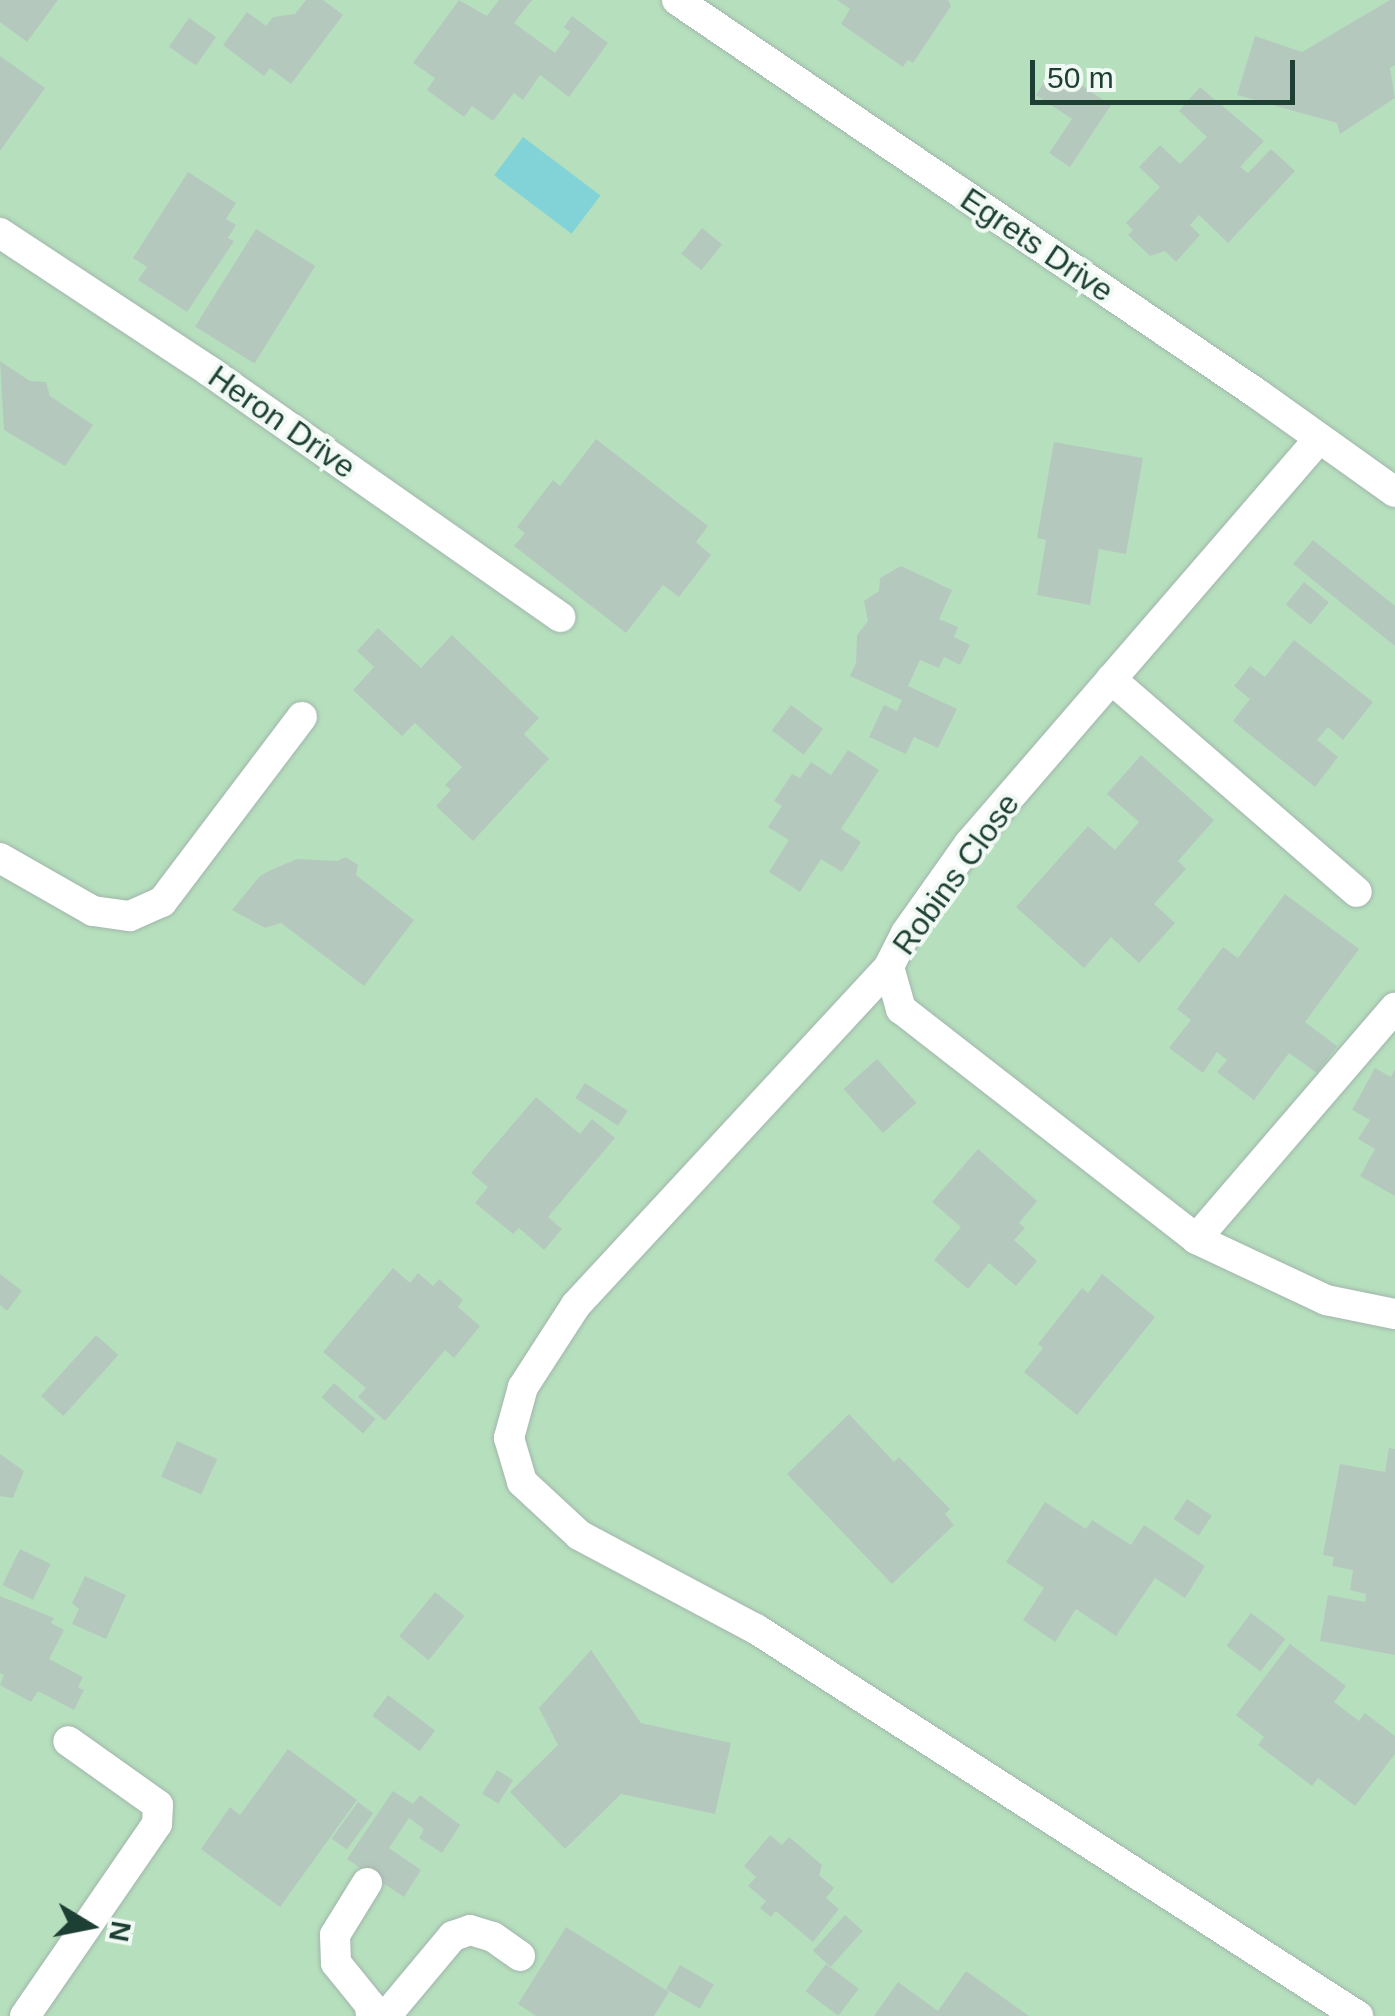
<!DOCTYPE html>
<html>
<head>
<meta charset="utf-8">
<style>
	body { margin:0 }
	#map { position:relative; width:1395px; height:2016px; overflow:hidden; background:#e0ede5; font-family:Helvetica,sans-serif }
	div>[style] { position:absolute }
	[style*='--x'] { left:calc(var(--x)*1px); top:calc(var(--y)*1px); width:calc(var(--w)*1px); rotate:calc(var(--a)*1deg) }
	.green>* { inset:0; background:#b6e0bd; transform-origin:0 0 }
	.water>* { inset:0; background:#81d3d8; transform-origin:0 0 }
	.building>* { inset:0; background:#b5c8be; transform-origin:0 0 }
	.roads { filter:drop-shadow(0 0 2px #a2b5ac) drop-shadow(0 0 2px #a2b5ac) }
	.minor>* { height:30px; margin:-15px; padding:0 15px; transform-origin:15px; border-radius:15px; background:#fff }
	span { translate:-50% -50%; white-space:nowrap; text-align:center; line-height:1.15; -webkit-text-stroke:8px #f0f9f4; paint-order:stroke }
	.street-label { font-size:32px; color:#1e3f33 }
	.north { position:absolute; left:40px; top:1876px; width:100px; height:100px; -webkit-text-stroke:8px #f0f9f4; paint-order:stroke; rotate:100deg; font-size:28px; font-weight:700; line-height:40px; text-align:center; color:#1e3f33 }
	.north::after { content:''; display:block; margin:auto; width:35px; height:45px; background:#1e3f33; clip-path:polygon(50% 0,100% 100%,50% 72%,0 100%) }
	.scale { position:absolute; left:1030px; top:60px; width:265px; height:45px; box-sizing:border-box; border:5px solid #1e3f33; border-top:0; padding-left:12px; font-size:30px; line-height:35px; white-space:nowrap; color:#1e3f33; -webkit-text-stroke:8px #f0f9f4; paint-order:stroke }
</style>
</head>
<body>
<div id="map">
	<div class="green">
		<i style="left:0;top:0;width:1395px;height:2016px"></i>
	</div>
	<div class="water">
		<i style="left:523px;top:137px;width:97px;height:48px;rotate:37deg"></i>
	</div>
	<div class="building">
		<i style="clip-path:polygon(0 0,58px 0,27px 42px,0 22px)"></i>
		<i style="clip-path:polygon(306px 0,323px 0,343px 15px,291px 84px,270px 68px,264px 76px,223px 45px,247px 12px,266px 26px,273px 17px,295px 14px)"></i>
		<i style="clip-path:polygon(459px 0,487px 16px,499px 0,532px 0,514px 23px,555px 53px,570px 32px,564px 27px,572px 16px,608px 43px,569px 97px,540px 75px,523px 100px,514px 93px,493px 121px,472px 106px,464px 117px,427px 90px,435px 78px,413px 63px)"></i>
		<i style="clip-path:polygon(837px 0,948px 0,951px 6px,913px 63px,908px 60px,903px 67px,841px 24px,850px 9px)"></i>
		<i style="clip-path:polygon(1390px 0,1395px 0,1395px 65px,1390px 68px,1395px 98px,1340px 134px,1337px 123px,1237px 95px,1255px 36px,1302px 52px)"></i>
		<i style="left:189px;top:18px;width:33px;height:35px;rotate:35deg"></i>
		<i style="clip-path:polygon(0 56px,45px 88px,0 151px)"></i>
		<i style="clip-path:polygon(1054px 67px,1111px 105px,1070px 167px,1049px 153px,1072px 119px,1036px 95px)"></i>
		<i style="clip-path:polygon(1200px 87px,1264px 141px,1240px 167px,1248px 173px,1271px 149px,1295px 171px,1228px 243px,1199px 215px,1190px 225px,1200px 235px,1176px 262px,1165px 251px,1150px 256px,1128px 235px,1133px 230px,1126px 223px,1160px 187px,1139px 167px,1160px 145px,1180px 164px,1207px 137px,1179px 111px)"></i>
		<i style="clip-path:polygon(188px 172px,236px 203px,226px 219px,236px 225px,228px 238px,234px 241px,187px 312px,138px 280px,147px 267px,133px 258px)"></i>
		<i style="left:702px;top:228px;width:26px;height:33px;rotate:39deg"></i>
		<i style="left:256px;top:229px;width:70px;height:115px;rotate:32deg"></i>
		<i style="clip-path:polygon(0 361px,30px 381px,46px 382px,50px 396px,93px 425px,65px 466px,4px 430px)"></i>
		<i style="clip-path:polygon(596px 439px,708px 526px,696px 542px,711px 555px,679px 597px,663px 585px,626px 633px,514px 546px,525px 533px,517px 527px,553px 480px,560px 486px)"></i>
		<i style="clip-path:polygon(1054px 442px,1143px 458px,1126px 554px,1099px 549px,1090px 605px,1037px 595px,1046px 540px,1037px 538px)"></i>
		<i style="clip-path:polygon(1313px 540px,1395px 606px,1395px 646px,1293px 564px)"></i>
		<i style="clip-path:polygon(901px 566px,952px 590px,939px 619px,958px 627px,954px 637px,970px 645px,960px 665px,944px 657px,939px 668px,920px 660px,908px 686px,957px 709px,938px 748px,914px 737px,906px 754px,869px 737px,884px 705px,897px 711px,902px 700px,850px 676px,856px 663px,857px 635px,868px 621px,864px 601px,879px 591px,880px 578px)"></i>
		<i style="left:1304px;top:582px;width:32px;height:29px;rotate:39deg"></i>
		<i style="clip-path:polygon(378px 628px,421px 668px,452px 635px,539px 718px,524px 734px,549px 759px,473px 841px,436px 806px,451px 790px,445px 785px,462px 767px,415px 723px,402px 736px,353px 690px,374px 667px,357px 651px)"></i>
		<i style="clip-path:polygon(1294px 640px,1373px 702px,1343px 740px,1328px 727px,1317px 740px,1338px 757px,1315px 787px,1233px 721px,1250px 699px,1234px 686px,1250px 666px,1265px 677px)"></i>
		<i style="left:791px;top:705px;width:40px;height:32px;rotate:37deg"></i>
		<i style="clip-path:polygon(848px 750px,879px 770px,841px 829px,861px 842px,842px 872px,821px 859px,800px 892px,769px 872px,789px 840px,768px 827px,782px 806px,774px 801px,792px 774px,800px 778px,811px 762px,831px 775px)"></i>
		<i style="clip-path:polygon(1141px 755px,1214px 820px,1178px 861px,1186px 869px,1154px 904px,1175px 923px,1139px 963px,1111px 937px,1084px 968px,1016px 907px,1088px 826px,1115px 850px,1139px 822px,1107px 794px)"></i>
		<i style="clip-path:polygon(346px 857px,358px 865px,356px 875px,414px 920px,364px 986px,281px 923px,265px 928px,232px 910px,260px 876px,271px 870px,297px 859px,337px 861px)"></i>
		<i style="clip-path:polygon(1285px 894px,1359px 949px,1305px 1022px,1337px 1046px,1317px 1073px,1289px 1053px,1254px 1100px,1217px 1072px,1227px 1060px,1217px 1052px,1203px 1073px,1169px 1048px,1191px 1020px,1177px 1009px,1223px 947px,1238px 958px)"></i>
		<i style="left:877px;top:1059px;width:59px;height:45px;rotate:48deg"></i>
		<i style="clip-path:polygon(1375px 1068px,1391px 1077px,1395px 1069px,1395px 1196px,1360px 1176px,1375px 1149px,1358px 1139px,1370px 1120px,1352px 1110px)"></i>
		<i style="left:585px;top:1083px;width:51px;height:18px;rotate:33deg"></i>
		<i style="clip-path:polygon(536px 1097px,580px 1134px,592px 1119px,615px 1138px,548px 1217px,562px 1229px,544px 1250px,519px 1228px,513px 1234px,475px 1203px,488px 1187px,471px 1173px)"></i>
		<i style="clip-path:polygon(978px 1149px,1037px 1201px,1019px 1223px,1025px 1228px,1014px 1240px,1037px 1261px,1016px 1286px,989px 1263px,968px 1289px,934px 1260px,961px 1227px,932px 1202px)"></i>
		<i style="clip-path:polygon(393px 1268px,410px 1283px,418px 1273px,433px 1286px,439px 1279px,463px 1300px,458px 1307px,480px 1326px,454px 1358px,445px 1350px,385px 1421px,358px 1397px,366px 1388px,323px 1352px)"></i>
		<i style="clip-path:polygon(0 1274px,22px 1291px,7px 1311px,0 1305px)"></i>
		<i style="clip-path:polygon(1102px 1274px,1155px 1317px,1077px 1415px,1024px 1372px,1043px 1348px,1038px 1344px,1082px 1288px,1088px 1293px)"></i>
		<i style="left:96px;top:1335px;width:30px;height:82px;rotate:42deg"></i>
		<i style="left:334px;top:1383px;width:55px;height:19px;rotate:41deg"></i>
		<i style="clip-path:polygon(849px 1414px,894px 1462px,899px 1457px,950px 1509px,945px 1514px,954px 1525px,892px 1584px,787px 1474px)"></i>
		<i style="left:177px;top:1441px;width:44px;height:39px;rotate:24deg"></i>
		<i style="clip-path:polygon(1389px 1448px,1395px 1449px,1395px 1655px,1320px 1641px,1328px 1595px,1365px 1602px,1366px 1594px,1350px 1590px,1353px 1570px,1332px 1566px,1334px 1557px,1323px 1555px,1340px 1464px,1385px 1472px)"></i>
		<i style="clip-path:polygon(0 1454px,24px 1471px,13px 1498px,0 1496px)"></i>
		<i style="left:1187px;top:1499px;width:30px;height:24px;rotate:34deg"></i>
		<i style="clip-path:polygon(1045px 1502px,1086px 1529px,1092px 1520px,1131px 1545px,1144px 1525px,1205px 1566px,1185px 1598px,1155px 1578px,1116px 1636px,1076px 1609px,1055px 1642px,1023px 1620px,1044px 1588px,1006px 1562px)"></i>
		<i style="left:20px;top:1549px;width:34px;height:40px;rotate:26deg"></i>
		<i style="clip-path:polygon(85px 1576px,126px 1595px,106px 1639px,72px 1624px,79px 1609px,72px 1603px)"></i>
		<i style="left:435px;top:1592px;width:38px;height:57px;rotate:39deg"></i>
		<i style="clip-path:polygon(0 1596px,54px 1618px,51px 1623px,64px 1630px,49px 1659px,83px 1677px,78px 1687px,84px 1690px,74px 1710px,38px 1691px,31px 1702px,0 1685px,4px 1675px,0 1673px)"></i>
		<i style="left:1251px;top:1613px;width:43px;height:41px;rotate:37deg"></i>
		<i style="clip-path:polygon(1290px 1644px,1346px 1686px,1334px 1702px,1359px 1721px,1365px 1713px,1395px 1736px,1395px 1754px,1355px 1806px,1318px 1778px,1312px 1786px,1258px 1745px,1264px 1737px,1236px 1715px)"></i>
		<i style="clip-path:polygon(591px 1650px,641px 1723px,731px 1743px,715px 1814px,621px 1794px,565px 1849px,510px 1792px,558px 1745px,539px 1708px)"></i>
		<i style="left:388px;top:1695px;width:59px;height:26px;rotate:37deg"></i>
		<i style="clip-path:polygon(288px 1749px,357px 1800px,280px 1907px,201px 1849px,230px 1807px,240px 1815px)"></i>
		<i style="left:497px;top:1770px;width:19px;height:28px;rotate:32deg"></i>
		<i style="clip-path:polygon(393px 1791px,413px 1804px,420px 1795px,460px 1825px,442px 1853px,419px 1838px,424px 1829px,409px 1818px,389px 1848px,421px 1870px,404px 1897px,347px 1859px)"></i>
		<i style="left:358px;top:1802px;width:19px;height:45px;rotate:36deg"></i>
		<i style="clip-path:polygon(770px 1835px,782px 1845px,789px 1837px,822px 1865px,819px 1875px,834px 1888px,826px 1898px,839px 1909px,813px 1942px,776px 1911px,771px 1917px,760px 1908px,766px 1901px,748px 1886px,756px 1877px,744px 1866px)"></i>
		<i style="left:845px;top:1915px;width:24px;height:48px;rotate:42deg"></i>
		<i style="clip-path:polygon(566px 1927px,669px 1992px,654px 2016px,536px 2016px,518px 2004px)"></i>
		<i style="left:826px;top:1964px;width:41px;height:34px;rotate:37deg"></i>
		<i style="left:680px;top:1965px;width:39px;height:28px;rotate:30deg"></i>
		<i style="clip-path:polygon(966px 1971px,1029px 2016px,874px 2016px,898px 1982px,938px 2011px)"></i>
	</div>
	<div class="roads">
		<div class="minor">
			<i style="--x:677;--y:0;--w:703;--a:34.16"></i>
			<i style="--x:1259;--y:395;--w:167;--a:35.5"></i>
			<i style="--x:0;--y:233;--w:250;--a:33.4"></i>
			<i style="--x:209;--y:371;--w:429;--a:35"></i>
			<i style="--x:1318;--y:440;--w:534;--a:130.82"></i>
			<i style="--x:969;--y:844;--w:109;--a:125.3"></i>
			<i style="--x:906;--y:933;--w:38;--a:117"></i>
			<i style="--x:889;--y:967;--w:44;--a:74.1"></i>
			<i style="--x:901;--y:1009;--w:374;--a:37.9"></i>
			<i style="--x:1196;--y:1239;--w:144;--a:25.1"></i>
			<i style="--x:1326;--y:1300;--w:70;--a:11.5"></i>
			<i style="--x:1111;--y:679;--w:325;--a:40.9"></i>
			<i style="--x:0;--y:858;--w:107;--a:29.7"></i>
			<i style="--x:93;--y:911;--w:37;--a:8"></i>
			<i style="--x:130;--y:916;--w:35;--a:-24"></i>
			<i style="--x:162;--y:902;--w:232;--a:-52.9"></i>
			<i style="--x:889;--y:967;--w:461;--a:132.8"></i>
			<i style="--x:576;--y:1305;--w:98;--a:122.9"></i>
			<i style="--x:523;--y:1387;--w:53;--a:105.4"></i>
			<i style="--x:509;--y:1438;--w:46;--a:73.5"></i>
			<i style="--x:522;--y:1482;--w:78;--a:42.9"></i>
			<i style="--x:579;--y:1535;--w:200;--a:28"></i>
			<i style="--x:756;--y:1629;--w:716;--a:32.74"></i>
			<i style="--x:1196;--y:1239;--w:305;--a:-49.3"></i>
			<i style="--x:367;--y:1883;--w:61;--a:121.6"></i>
			<i style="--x:335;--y:1935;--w:28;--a:88"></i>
			<i style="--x:336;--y:1963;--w:54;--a:51"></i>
			<i style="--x:370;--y:2005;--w:11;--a:85"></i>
			<i style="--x:25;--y:2016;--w:233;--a:-55.5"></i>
			<i style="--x:157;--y:1824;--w:19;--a:-87"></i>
			<i style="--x:158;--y:1805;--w:110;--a:-144.6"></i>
			<i style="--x:386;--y:2016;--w:104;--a:-50.1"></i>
			<i style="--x:453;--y:1936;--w:18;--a:-19"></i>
			<i style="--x:470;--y:1930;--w:24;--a:17"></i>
			<i style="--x:493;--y:1937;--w:33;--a:35"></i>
		</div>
	</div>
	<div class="street-label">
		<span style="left:1037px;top:245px;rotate:34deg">Egrets Drive</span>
		<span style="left:282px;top:422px;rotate:35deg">Heron Drive</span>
		<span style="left:956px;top:874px;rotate:-54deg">Robins Close</span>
	</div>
	<div class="north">N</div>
	<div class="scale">50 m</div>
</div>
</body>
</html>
